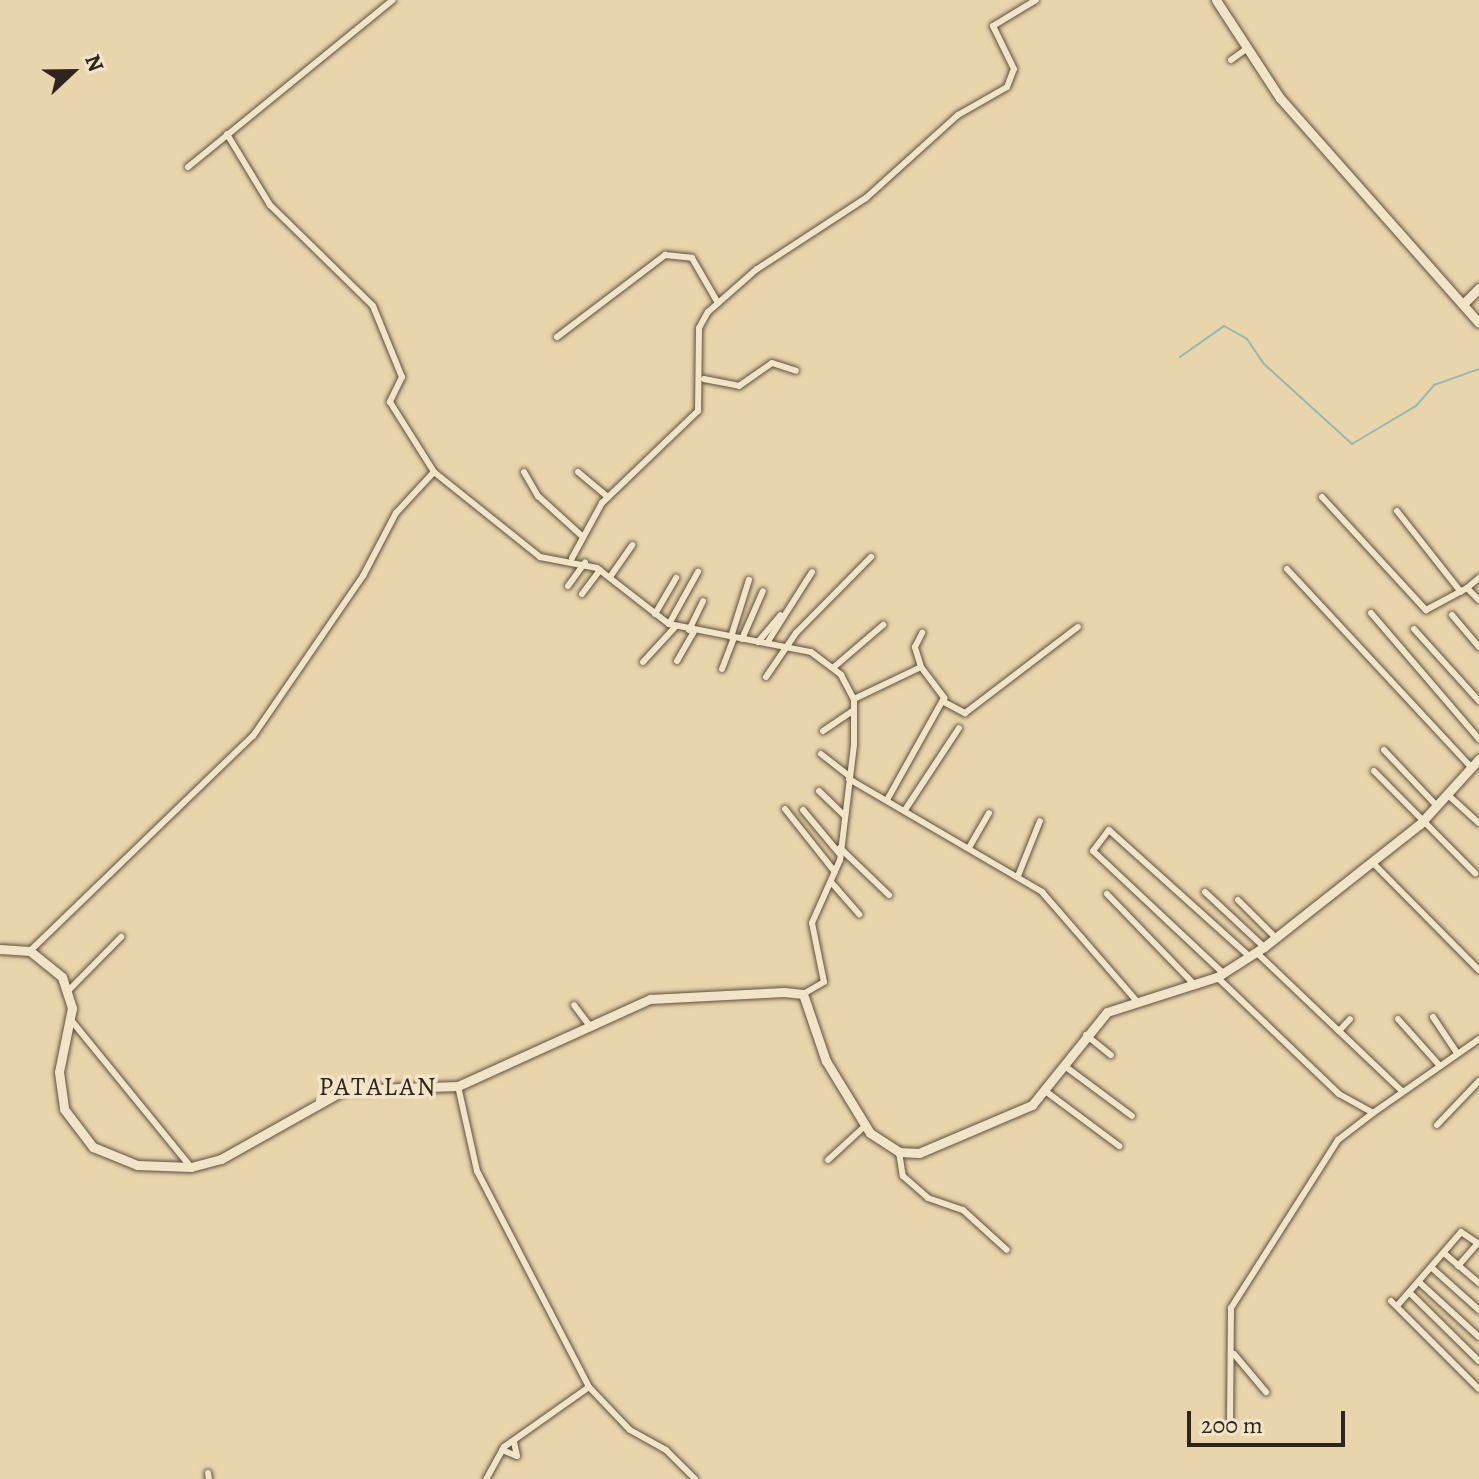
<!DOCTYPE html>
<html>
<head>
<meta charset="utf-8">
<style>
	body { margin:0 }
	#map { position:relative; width:1479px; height:1479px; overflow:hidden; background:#e9d5ab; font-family:Alegreya,serif }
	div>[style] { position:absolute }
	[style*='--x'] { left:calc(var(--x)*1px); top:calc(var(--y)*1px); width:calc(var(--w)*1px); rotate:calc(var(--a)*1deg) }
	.stream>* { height:2px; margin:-1px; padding:0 1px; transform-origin:1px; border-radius:1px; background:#98b8ae }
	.roads { filter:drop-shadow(0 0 2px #5f5040) drop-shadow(0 0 2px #5f5040) }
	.street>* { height:6px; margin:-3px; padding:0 3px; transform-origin:3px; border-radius:3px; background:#f1e4c8 }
	.secondary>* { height:9px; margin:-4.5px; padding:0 4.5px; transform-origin:4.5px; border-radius:4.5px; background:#f1e4c8 }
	span { translate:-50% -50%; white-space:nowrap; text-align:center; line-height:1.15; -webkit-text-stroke:7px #f1e4c8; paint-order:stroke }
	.quarter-label { font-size:26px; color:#31231d; letter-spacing:2px }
	.north { position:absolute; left:32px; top:32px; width:80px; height:80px; -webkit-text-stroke:6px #f1e4c8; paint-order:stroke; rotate:68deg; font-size:22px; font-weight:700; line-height:32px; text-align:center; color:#31231d }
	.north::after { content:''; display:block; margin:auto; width:28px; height:36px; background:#31231d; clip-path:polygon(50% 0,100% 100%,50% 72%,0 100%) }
	.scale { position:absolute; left:1187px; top:1411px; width:158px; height:36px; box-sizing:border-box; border:4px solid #31231d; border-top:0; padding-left:10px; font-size:24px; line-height:28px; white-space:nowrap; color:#31231d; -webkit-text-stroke:6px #f1e4c8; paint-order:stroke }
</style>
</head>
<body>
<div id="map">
	<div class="stream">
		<i style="--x:1180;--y:357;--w:54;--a:-35.2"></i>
		<i style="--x:1224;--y:326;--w:26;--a:29"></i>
		<i style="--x:1247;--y:339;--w:30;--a:56"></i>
		<i style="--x:1264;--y:364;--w:119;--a:42.3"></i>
		<i style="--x:1352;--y:444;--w:74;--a:-30.7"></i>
		<i style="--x:1416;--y:406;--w:28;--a:-49"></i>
		<i style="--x:1434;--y:385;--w:48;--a:-19.6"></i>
	</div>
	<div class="roads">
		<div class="street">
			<i style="--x:1231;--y:60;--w:19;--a:-36"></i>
			<i style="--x:227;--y:134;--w:83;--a:58.8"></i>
			<i style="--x:270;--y:205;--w:144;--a:44.4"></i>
			<i style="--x:373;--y:306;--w:77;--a:67.8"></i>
			<i style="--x:402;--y:377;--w:28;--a:116"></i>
			<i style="--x:390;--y:402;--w:83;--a:57.8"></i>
			<i style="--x:188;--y:167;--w:264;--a:-39.2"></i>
			<i style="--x:557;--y:337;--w:136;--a:-37.2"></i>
			<i style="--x:665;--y:255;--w:27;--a:6"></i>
			<i style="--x:692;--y:258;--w:52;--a:60"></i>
			<i style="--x:704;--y:379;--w:36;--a:11"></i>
			<i style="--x:739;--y:386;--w:40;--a:-34.9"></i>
			<i style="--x:772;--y:363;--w:25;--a:18"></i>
			<i style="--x:524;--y:472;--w:28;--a:60"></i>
			<i style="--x:538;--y:496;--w:59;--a:42.3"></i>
			<i style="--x:578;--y:472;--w:39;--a:40"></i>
			<i style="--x:1322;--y:497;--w:154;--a:47.4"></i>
			<i style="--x:1426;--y:610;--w:47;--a:-28.2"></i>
			<i style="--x:1467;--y:588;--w:17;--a:45"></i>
			<i style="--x:1397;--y:511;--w:103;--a:51.7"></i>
			<i style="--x:572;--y:558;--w:63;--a:-61.4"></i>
			<i style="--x:602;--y:503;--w:133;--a:-43.8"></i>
			<i style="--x:698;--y:411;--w:83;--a:-89.3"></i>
			<i style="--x:699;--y:328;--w:18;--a:-61"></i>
			<i style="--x:708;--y:312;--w:65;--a:-41.3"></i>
			<i style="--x:757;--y:269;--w:130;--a:-33.1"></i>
			<i style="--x:866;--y:198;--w:124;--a:-42.1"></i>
			<i style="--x:958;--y:115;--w:56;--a:-29.7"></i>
			<i style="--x:1007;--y:87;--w:19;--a:-69"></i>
			<i style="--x:1014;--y:69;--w:48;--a:-116"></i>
			<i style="--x:993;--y:26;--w:50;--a:-31.2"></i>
			<i style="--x:1287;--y:569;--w:272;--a:47.1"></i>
			<i style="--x:610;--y:577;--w:39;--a:-55"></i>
			<i style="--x:568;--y:586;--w:29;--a:-54"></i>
			<i style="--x:1467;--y:588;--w:16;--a:-40"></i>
			<i style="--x:582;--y:594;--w:30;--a:-53"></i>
			<i style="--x:1371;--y:613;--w:166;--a:49.4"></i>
			<i style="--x:655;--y:614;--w:42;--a:-59.7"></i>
			<i style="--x:1452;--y:615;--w:42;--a:49.8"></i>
			<i style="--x:669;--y:624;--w:60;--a:-60.9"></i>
			<i style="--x:1414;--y:629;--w:97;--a:47.9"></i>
			<i style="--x:689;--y:630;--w:32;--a:-64"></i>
			<i style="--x:731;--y:637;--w:60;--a:-72.5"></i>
			<i style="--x:742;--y:639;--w:52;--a:-66.4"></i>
			<i style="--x:758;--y:642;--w:35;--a:-50"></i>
			<i style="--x:767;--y:643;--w:84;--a:-57.6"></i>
			<i style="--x:677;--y:661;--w:34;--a:-60"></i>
			<i style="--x:643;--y:662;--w:49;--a:-47.5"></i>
			<i style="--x:834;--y:667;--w:65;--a:-40.6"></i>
			<i style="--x:921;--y:667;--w:21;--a:-107"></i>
			<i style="--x:915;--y:647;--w:16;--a:-63"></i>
			<i style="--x:722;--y:669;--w:33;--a:-69"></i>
			<i style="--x:766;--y:677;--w:53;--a:-55.7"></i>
			<i style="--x:796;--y:633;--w:107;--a:-45.4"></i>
			<i style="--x:854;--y:699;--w:74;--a:-25.5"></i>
			<i style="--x:921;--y:667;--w:39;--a:53"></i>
			<i style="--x:944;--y:698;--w:117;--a:119.2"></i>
			<i style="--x:944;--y:702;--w:24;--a:28"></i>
			<i style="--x:965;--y:713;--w:142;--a:-37.3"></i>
			<i style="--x:823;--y:731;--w:37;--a:-34"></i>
			<i style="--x:1384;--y:750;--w:77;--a:46.6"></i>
			<i style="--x:821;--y:754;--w:36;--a:38"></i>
			<i style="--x:1374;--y:771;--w:144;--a:45.3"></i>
			<i style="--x:849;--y:779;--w:224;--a:30.3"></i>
			<i style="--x:1042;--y:892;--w:142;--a:49"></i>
			<i style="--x:819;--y:791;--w:35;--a:44"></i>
			<i style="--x:1448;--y:795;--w:42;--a:42.1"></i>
			<i style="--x:785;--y:809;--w:80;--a:51.6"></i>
			<i style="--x:803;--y:810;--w:56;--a:50.1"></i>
			<i style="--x:905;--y:810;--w:98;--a:-56.6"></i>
			<i style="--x:970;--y:846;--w:38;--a:-60"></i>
			<i style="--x:840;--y:848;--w:68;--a:43.8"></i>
			<i style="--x:1373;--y:863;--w:151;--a:45.3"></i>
			<i style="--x:1018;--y:876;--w:59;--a:-68.2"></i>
			<i style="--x:831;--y:882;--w:43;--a:48.8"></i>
			<i style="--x:1205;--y:892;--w:81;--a:43"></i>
			<i style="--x:1107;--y:894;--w:127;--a:46"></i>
			<i style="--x:1238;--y:900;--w:54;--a:45"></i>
			<i style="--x:30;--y:951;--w:310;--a:-44"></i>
			<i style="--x:253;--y:736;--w:194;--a:-55.5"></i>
			<i style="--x:363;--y:576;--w:71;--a:-62.4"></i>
			<i style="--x:396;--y:513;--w:56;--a:-47.2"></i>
			<i style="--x:434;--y:472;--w:136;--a:38.7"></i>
			<i style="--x:540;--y:557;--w:58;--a:10.9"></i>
			<i style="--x:597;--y:568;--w:91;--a:37.9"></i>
			<i style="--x:669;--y:624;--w:145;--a:11.2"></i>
			<i style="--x:811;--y:652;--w:38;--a:37"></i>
			<i style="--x:841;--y:675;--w:27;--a:62"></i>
			<i style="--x:854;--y:699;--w:46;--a:90"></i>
			<i style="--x:854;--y:745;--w:116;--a:96.9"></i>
			<i style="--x:840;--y:860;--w:69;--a:114"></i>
			<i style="--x:812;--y:923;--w:60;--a:78.5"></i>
			<i style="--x:824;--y:982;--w:24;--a:150"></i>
			<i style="--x:1256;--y:952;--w:202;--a:43.6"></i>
			<i style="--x:1223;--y:973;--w:178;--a:-136.8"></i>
			<i style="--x:1093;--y:851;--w:26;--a:-53"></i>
			<i style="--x:1109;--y:830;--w:188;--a:42"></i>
			<i style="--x:1217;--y:977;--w:169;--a:43.8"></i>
			<i style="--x:1339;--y:1094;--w:39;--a:29"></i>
			<i style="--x:1373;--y:1113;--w:44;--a:142.4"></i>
			<i style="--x:1338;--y:1140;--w:199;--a:122.5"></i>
			<i style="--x:1231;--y:1308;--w:120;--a:90.5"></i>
			<i style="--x:68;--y:991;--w:76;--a:-45.5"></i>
			<i style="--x:574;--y:1005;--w:25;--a:53"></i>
			<i style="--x:1433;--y:1017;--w:43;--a:56.3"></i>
			<i style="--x:1398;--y:1019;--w:63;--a:48.2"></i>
			<i style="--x:71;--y:1020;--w:190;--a:50.8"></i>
			<i style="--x:1339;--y:1031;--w:16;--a:-47"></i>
			<i style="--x:1086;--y:1035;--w:32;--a:39"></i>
			<i style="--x:1066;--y:1067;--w:82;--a:36.6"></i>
			<i style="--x:458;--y:1086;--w:87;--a:77.4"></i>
			<i style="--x:477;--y:1171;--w:243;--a:62.6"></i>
			<i style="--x:589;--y:1387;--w:104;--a:144.8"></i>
			<i style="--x:504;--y:1447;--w:37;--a:119"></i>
			<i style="--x:1048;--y:1093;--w:89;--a:36.7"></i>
			<i style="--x:1373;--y:1113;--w:129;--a:-34.9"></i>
			<i style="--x:1437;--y:1125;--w:61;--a:-46.3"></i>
			<i style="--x:899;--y:1152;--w:24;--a:81"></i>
			<i style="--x:903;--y:1176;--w:33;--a:41"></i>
			<i style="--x:928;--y:1198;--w:37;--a:19"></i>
			<i style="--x:963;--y:1210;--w:59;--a:42.3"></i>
			<i style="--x:828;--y:1160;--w:50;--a:-42.6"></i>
			<i style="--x:1445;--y:1254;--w:45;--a:40.5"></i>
			<i style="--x:1458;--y:1266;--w:30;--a:-49"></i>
			<i style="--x:1432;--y:1268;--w:63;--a:41.8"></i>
			<i style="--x:1419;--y:1282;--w:81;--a:42.5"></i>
			<i style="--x:1410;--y:1293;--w:97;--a:44.6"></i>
			<i style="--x:1391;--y:1301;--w:124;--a:45"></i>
			<i style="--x:1397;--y:1306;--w:98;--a:-49.1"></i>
			<i style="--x:1461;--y:1232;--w:22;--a:34"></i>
			<i style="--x:1234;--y:1354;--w:50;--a:49.9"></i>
			<i style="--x:589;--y:1387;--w:59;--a:46.4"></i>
			<i style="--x:630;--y:1430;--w:41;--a:29.1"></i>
			<i style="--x:666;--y:1450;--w:41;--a:45"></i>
			<i style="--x:502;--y:1450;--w:16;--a:22"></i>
			<i style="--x:517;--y:1456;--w:14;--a:-102"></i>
			<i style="--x:208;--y:1473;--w:6;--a:81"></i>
		</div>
		<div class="secondary">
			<i style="--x:1216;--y:0;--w:117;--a:56.9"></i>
			<i style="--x:1280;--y:98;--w:300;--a:48.5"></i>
			<i style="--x:1463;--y:304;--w:23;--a:-45"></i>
			<i style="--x:0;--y:949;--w:30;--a:4"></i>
			<i style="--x:30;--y:951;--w:41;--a:39.1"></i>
			<i style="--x:62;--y:977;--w:33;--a:72"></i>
			<i style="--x:72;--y:1008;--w:65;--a:101.5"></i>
			<i style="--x:59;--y:1072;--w:37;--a:82"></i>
			<i style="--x:64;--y:1109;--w:48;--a:52.7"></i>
			<i style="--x:93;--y:1147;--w:48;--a:22.2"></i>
			<i style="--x:137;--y:1165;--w:54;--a:2.1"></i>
			<i style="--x:191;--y:1167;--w:31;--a:-15"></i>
			<i style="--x:221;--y:1159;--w:141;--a:-29.3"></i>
			<i style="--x:344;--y:1090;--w:114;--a:-2"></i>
			<i style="--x:458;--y:1086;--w:211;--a:-24.4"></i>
			<i style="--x:650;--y:999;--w:134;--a:-3"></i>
			<i style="--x:784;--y:992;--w:19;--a:6"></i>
			<i style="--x:803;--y:994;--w:71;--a:71.1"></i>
			<i style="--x:826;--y:1061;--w:84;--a:58.6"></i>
			<i style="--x:870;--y:1133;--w:35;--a:33"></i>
			<i style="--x:899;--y:1152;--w:20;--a:3"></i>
			<i style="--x:919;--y:1153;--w:123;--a:-23"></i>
			<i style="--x:1032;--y:1105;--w:119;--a:-51.1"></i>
			<i style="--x:1107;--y:1012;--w:115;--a:-17.7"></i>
			<i style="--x:1217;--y:977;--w:56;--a:-32.6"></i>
			<i style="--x:1264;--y:947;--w:199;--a:-38.3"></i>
			<i style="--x:1420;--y:824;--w:88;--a:-47.8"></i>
		</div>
	</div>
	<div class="quarter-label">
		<span style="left:378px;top:1087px">PATALAN</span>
	</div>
	<div class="north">N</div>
	<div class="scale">200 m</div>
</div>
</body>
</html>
